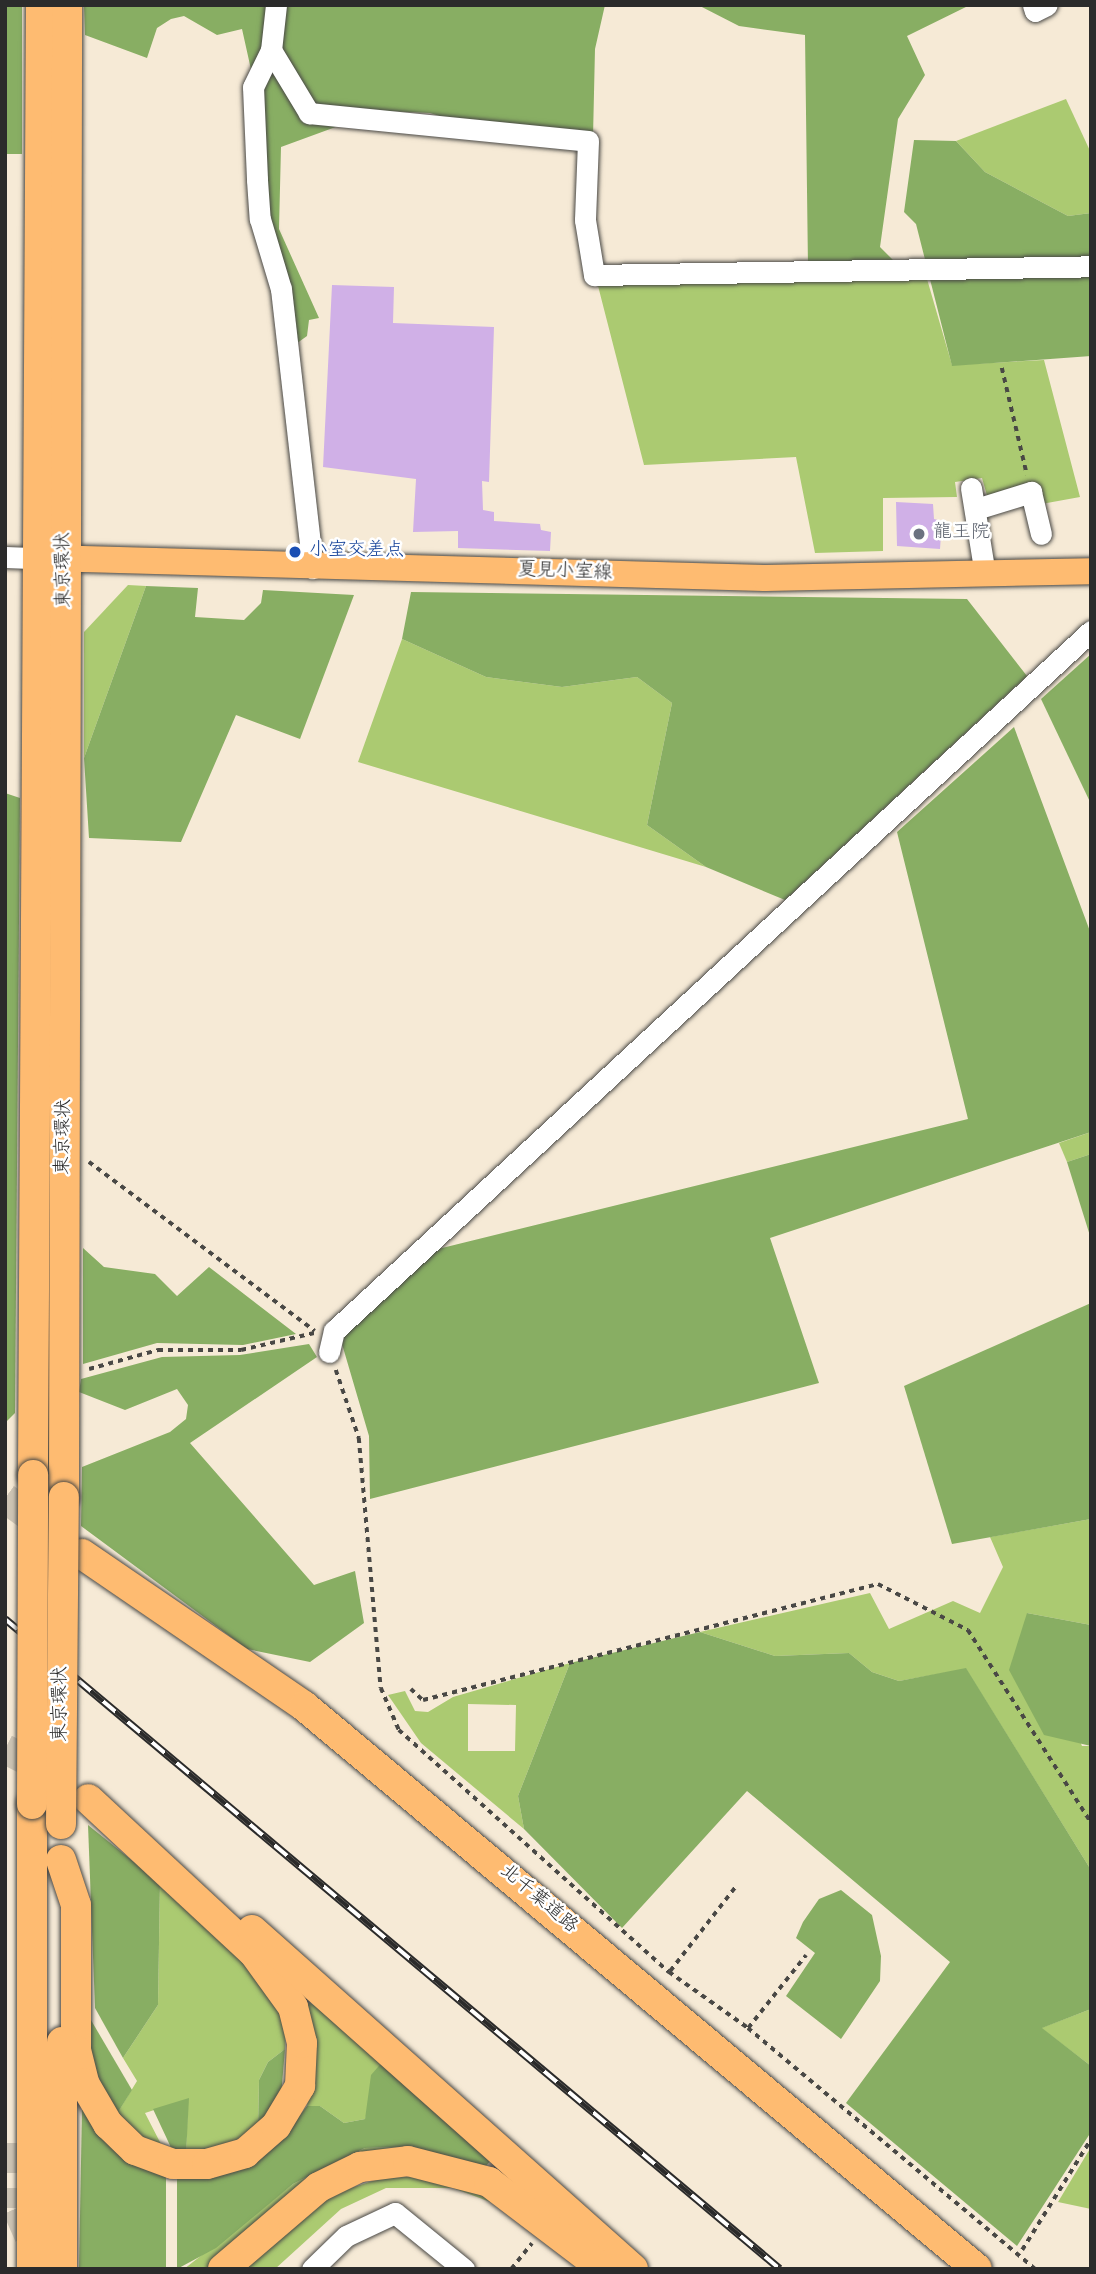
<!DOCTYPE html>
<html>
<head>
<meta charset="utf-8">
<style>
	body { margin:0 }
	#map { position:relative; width:1096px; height:2274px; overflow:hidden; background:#f6ead6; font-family:"Gochi Hand","Klee One",sans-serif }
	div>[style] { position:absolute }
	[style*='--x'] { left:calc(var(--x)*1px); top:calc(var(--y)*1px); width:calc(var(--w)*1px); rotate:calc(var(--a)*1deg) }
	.green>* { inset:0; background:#abca71 }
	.forest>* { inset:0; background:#88ae63; transform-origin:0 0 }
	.building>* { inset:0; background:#d0b0e7 }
	.highway-tunnel>* { height:30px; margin-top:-15px; transform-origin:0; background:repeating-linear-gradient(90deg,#cdc4b4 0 30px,transparent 0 45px) }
	.path>* { height:3.5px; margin-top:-1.75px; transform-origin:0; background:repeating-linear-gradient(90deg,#494845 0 5px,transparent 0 10px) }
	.roads { filter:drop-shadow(0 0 2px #494845) drop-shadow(0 0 2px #494845) }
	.minor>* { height:21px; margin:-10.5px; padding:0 10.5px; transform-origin:10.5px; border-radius:10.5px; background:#fff }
	.major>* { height:26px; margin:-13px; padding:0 13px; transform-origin:13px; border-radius:13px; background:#febb71 }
	.highway>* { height:30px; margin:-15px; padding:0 15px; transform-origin:15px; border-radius:15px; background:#febb71 }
	.rail>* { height:8px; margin-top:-4px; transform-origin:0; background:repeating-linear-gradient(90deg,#fff 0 16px,#2b2b2b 0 32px); box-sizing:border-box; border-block:2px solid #2b2b2b }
	.bridges { filter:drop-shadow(0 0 2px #494845) drop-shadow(0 0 2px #494845) }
	.highway-bridge>* { height:30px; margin:-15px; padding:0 15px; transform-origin:15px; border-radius:15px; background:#febb71 }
	.dots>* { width:19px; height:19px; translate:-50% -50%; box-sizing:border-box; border:4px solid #fff; border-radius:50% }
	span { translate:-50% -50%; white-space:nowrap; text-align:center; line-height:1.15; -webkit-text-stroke:5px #fff; paint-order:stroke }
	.worship-label { font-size:19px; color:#5b616d }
	.left { translate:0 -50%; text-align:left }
	.transit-label { font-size:19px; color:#164399 }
	.street-label { font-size:19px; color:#2b2b2b }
	.frame { position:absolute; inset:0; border:7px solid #2b2b2b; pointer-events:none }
</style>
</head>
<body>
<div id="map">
	<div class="green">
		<i style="clip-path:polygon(1066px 99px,1091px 153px,1091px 213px,1068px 216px,985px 172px,956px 141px)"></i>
		<i style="clip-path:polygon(927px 279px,952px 365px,1044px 360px,1080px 497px,1025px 507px,1021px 489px,988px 499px,982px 478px,955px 482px,957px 497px,883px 498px,883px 551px,815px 553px,796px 457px,644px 465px,597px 282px)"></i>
		<i style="clip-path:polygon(128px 585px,146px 586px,84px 758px,84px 632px)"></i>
		<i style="clip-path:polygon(402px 639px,486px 677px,562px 687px,637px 677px,672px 703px,647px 825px,706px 867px,358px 762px)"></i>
		<i style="clip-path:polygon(1091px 1132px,1091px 1154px,1067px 1162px,1059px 1143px)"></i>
		<i style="clip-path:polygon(1091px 1519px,1091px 1625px,1027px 1613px,1082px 1746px,1091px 1746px,1091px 1870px,966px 1669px,899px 1681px,872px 1672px,849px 1653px,775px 1656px,700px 1632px,870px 1593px,889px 1629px,953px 1601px,980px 1613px,1003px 1567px,990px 1537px)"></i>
		<i style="clip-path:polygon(evenodd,570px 1663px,518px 1796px,524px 1829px,421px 1743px,388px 1695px,405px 1691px,415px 1711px,428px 1712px,453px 1697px,570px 1663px,468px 1704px,516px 1705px,515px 1751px,468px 1751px,468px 1704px)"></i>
		<i style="clip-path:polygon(160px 1883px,267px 1981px,286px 2026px,285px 2049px,268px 2062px,259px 2080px,258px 2128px,239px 2144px,186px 2155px,188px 2099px,145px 2113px,164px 2150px,153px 2149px,115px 2117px,137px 2081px,123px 2058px,158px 2005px)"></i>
		<i style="clip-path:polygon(300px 1998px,337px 2017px,385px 2059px,365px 2119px,344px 2123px,320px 2106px,307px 2106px,317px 2043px)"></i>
		<i style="clip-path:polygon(1091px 2009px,1091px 2066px,1041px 2028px)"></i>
		<i style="clip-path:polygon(407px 2147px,211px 2269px,184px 2269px,293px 2184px,365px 2148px)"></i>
		<i style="clip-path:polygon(1091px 2147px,1091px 2209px,1058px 2202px)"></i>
		<i style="clip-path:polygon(428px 2176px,454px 2180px,501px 2206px,453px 2188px,386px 2188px,341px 2209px,275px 2269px,242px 2269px,329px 2195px,382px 2178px)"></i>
	</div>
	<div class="forest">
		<i style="left:5px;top:5px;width:17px;height:149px"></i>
		<i style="clip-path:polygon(84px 5px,272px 5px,272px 22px,252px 74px,242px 29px,217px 35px,184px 16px,171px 19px,157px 28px,147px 58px,85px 35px)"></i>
		<i style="clip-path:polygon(279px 5px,605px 5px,595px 49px,593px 137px,468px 125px,430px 113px,316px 108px,276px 48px)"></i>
		<i style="clip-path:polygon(698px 5px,970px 5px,907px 36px,925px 75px,898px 119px,880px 247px,902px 269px,808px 267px,805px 35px,739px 26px)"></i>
		<i style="clip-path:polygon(270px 57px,307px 119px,352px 121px,281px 147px,279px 229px,319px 318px,309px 320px,307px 336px,293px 346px,264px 212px,260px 81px)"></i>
		<i style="clip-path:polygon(914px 140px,956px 141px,985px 172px,1068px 216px,1091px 213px,1091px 356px,952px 366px,916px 224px,904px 212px)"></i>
		<i style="clip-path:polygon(146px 586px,198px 588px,195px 617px,244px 620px,261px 603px,263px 590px,354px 595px,300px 739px,236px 715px,181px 842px,89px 838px,84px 758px)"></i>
		<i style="clip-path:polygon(411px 592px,967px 599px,1027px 676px,785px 900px,706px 867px,647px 825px,672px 703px,637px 677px,562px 687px,486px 677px,402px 639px)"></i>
		<i style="clip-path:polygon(1091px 654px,1091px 804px,1041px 699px)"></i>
		<i style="clip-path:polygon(1014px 727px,1091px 934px,1091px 1132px,770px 1238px,819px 1383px,370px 1499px,369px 1436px,342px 1344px,345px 1334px,438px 1249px,968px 1119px,897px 832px)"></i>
		<i style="clip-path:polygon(5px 793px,20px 798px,15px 1413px,5px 1423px)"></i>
		<i style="clip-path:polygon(1091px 1154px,1091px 1239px,1067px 1162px)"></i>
		<i style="clip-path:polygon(83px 1248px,104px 1267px,155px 1274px,177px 1296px,209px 1267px,296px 1334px,243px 1345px,157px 1343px,83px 1364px)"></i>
		<i style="clip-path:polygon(1091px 1303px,1091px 1519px,952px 1544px,904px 1386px)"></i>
		<i style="clip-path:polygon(309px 1344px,317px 1357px,190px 1443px,314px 1585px,355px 1571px,364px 1623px,310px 1662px,247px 1649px,81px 1526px,82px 1467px,170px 1432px,186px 1419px,188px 1405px,177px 1389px,125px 1410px,79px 1392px,81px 1379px,162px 1357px,240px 1355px)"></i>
		<i style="clip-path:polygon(1027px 1613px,1091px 1625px,1091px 1746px,1044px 1735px,1009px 1670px)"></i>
		<i style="clip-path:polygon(700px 1632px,775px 1656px,849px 1653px,872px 1672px,899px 1681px,966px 1668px,1091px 1870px,1091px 2009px,1042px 2028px,1091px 2066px,1091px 2132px,1017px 2246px,846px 2103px,950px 1962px,747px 1791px,622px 1928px,524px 1829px,518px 1796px,570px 1663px)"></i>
		<i style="clip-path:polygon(88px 1825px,160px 1883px,158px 2005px,123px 2058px,95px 2008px)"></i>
		<i style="clip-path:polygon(841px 1890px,872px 1915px,881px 1956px,880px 1981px,841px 2039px,786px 1996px,815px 1953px,796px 1938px,803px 1922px,819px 1899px)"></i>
		<i style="clip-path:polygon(88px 2015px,132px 2090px,115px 2117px,91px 2059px)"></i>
		<i style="clip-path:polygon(285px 2049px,281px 2096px,258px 2128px,259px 2080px,268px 2062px)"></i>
		<i style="clip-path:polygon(385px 2059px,491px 2160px,486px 2166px,407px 2147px,365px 2148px,293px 2184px,216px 2248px,177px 2269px,177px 2176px,207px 2179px,252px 2165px,278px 2144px,307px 2106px,320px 2106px,344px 2123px,365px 2119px,371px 2075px)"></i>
		<i style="clip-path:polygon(189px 2098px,186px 2155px,174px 2154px,153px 2109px)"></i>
		<i style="clip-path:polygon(82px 2109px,166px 2176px,166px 2269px,79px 2269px)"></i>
	</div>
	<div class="building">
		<i style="clip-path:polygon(332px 285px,394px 287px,393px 323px,494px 327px,489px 482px,482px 481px,483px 510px,494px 512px,494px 521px,540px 524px,541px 530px,551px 532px,550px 551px,458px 548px,458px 531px,413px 532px,416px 479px,323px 467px)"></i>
		<i style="clip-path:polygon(896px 502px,933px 504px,934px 519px,942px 521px,940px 549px,897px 546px)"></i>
	</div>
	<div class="highway-tunnel">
		<i style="--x:5;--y:1498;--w:56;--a:36.3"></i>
		<i style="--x:5;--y:1749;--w:55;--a:27"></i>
		<i style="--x:17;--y:2143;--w:65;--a:90"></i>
		<i style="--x:17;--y:2208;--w:39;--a:66"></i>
	</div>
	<div class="path">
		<i style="--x:1002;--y:368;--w:110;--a:76.8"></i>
		<i style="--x:89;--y:1162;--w:282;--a:36.8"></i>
		<i style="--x:89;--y:1369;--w:72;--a:-15.4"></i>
		<i style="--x:158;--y:1350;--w:83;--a:0"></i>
		<i style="--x:241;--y:1350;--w:75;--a:-13.1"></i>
		<i style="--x:336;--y:1370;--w:72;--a:71.3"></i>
		<i style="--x:359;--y:1438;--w:251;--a:85"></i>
		<i style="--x:381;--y:1688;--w:46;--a:66.8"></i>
		<i style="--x:399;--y:1730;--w:363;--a:41.9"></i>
		<i style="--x:669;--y:1972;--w:97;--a:35.3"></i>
		<i style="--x:748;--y:2028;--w:375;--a:40"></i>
		<i style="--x:411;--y:1689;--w:16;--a:43"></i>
		<i style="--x:423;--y:1700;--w:470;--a:-14.3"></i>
		<i style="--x:878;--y:1584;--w:101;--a:27.1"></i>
		<i style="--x:968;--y:1630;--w:228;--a:57.4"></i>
		<i style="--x:670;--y:1971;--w:109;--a:-52.1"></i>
		<i style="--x:748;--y:2028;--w:93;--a:-51.5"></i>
		<i style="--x:1022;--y:2250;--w:131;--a:-58.1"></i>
		<i style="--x:511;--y:2269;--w:33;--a:-51"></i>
	</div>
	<div class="roads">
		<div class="minor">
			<i style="--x:276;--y:5;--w:45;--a:96.3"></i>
			<i style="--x:271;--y:50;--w:41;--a:115.9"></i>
			<i style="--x:253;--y:87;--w:93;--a:87.5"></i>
			<i style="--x:257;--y:180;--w:39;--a:86"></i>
			<i style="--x:260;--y:219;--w:73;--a:73.3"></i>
			<i style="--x:281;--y:289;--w:281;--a:83.5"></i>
			<i style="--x:1033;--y:5;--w:6;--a:72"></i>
			<i style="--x:1035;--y:11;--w:13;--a:-27"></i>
			<i style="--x:271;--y:50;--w:74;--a:58.9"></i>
			<i style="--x:309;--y:113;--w:280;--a:5.7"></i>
			<i style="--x:588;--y:141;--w:79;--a:92.2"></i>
			<i style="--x:585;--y:220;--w:56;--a:80.7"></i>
			<i style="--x:594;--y:275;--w:497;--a:-1"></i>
			<i style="--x:971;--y:488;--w:87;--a:80.8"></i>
			<i style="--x:976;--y:509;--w:58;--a:-17.2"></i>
			<i style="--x:1031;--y:492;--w:43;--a:76.6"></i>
			<i style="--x:5;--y:557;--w:33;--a:2"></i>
			<i style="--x:329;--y:1352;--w:22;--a:-77"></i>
			<i style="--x:334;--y:1331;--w:1031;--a:-42.76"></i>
			<i style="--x:312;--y:2269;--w:47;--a:-44.1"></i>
			<i style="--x:346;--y:2236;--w:54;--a:-25.1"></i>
			<i style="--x:395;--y:2213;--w:89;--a:39.1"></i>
		</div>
		<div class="major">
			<i style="--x:47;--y:558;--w:718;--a:1.6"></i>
			<i style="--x:765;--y:578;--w:326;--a:-1.2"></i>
		</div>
		<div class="highway">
			<i style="--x:33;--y:1475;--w:1470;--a:-89.69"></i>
			<i style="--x:64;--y:1497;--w:1492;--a:-89.88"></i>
			<i style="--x:82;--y:1554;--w:269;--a:34.4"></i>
			<i style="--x:304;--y:1706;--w:877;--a:39.91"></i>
			<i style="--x:61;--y:1860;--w:47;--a:71.6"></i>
			<i style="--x:76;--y:1905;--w:145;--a:90"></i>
			<i style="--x:76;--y:2050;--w:34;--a:76"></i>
			<i style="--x:84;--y:2083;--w:48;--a:59.7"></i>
			<i style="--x:108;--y:2124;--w:37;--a:44"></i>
			<i style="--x:135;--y:2150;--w:40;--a:20.2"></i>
			<i style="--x:173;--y:2164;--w:34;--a:0"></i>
			<i style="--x:207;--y:2164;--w:40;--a:-16"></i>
			<i style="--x:245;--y:2153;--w:41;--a:-41.1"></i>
			<i style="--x:276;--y:2126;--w:47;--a:-59"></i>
			<i style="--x:300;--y:2086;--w:43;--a:-87.3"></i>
			<i style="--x:302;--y:2043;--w:37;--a:-104"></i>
			<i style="--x:293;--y:2007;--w:67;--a:-125.8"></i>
			<i style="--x:254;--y:1953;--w:226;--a:-137.1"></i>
			<i style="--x:252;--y:1930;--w:510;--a:41.66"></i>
			<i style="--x:32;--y:2269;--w:465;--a:-90"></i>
			<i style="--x:62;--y:2269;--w:227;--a:-90"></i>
			<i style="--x:223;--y:2269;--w:126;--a:-40.5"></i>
			<i style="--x:319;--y:2187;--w:46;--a:-26"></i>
			<i style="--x:360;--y:2167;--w:48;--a:-7.1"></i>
			<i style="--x:408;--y:2161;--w:84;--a:14.5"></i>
			<i style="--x:489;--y:2182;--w:143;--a:37.3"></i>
		</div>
	</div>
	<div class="rail">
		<i style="--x:5;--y:1619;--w:1011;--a:39.99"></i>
	</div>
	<div class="bridges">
		<div class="highway-bridge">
			<i style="--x:32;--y:1804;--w:329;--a:-89.8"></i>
			<i style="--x:61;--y:1824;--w:327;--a:-89.5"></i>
		</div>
	</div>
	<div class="dots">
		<i style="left:919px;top:534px;background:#6b7280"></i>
		<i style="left:295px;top:552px;background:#1a4fb4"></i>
	</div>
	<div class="worship-label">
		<span class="left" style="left:933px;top:534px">龍王院</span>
	</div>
	<div class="transit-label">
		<span class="left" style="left:309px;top:552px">小室交差点</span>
	</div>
	<div class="street-label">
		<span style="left:65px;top:570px;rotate:-91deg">東京環状</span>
		<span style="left:565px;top:573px;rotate:2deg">夏見小室線</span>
		<span style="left:65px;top:1137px;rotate:-89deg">東京環状</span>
		<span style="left:62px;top:1704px;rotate:-90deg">東京環状</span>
		<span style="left:538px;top:1900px;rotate:40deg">北千葉道路</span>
	</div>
	<div class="frame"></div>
</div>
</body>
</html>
